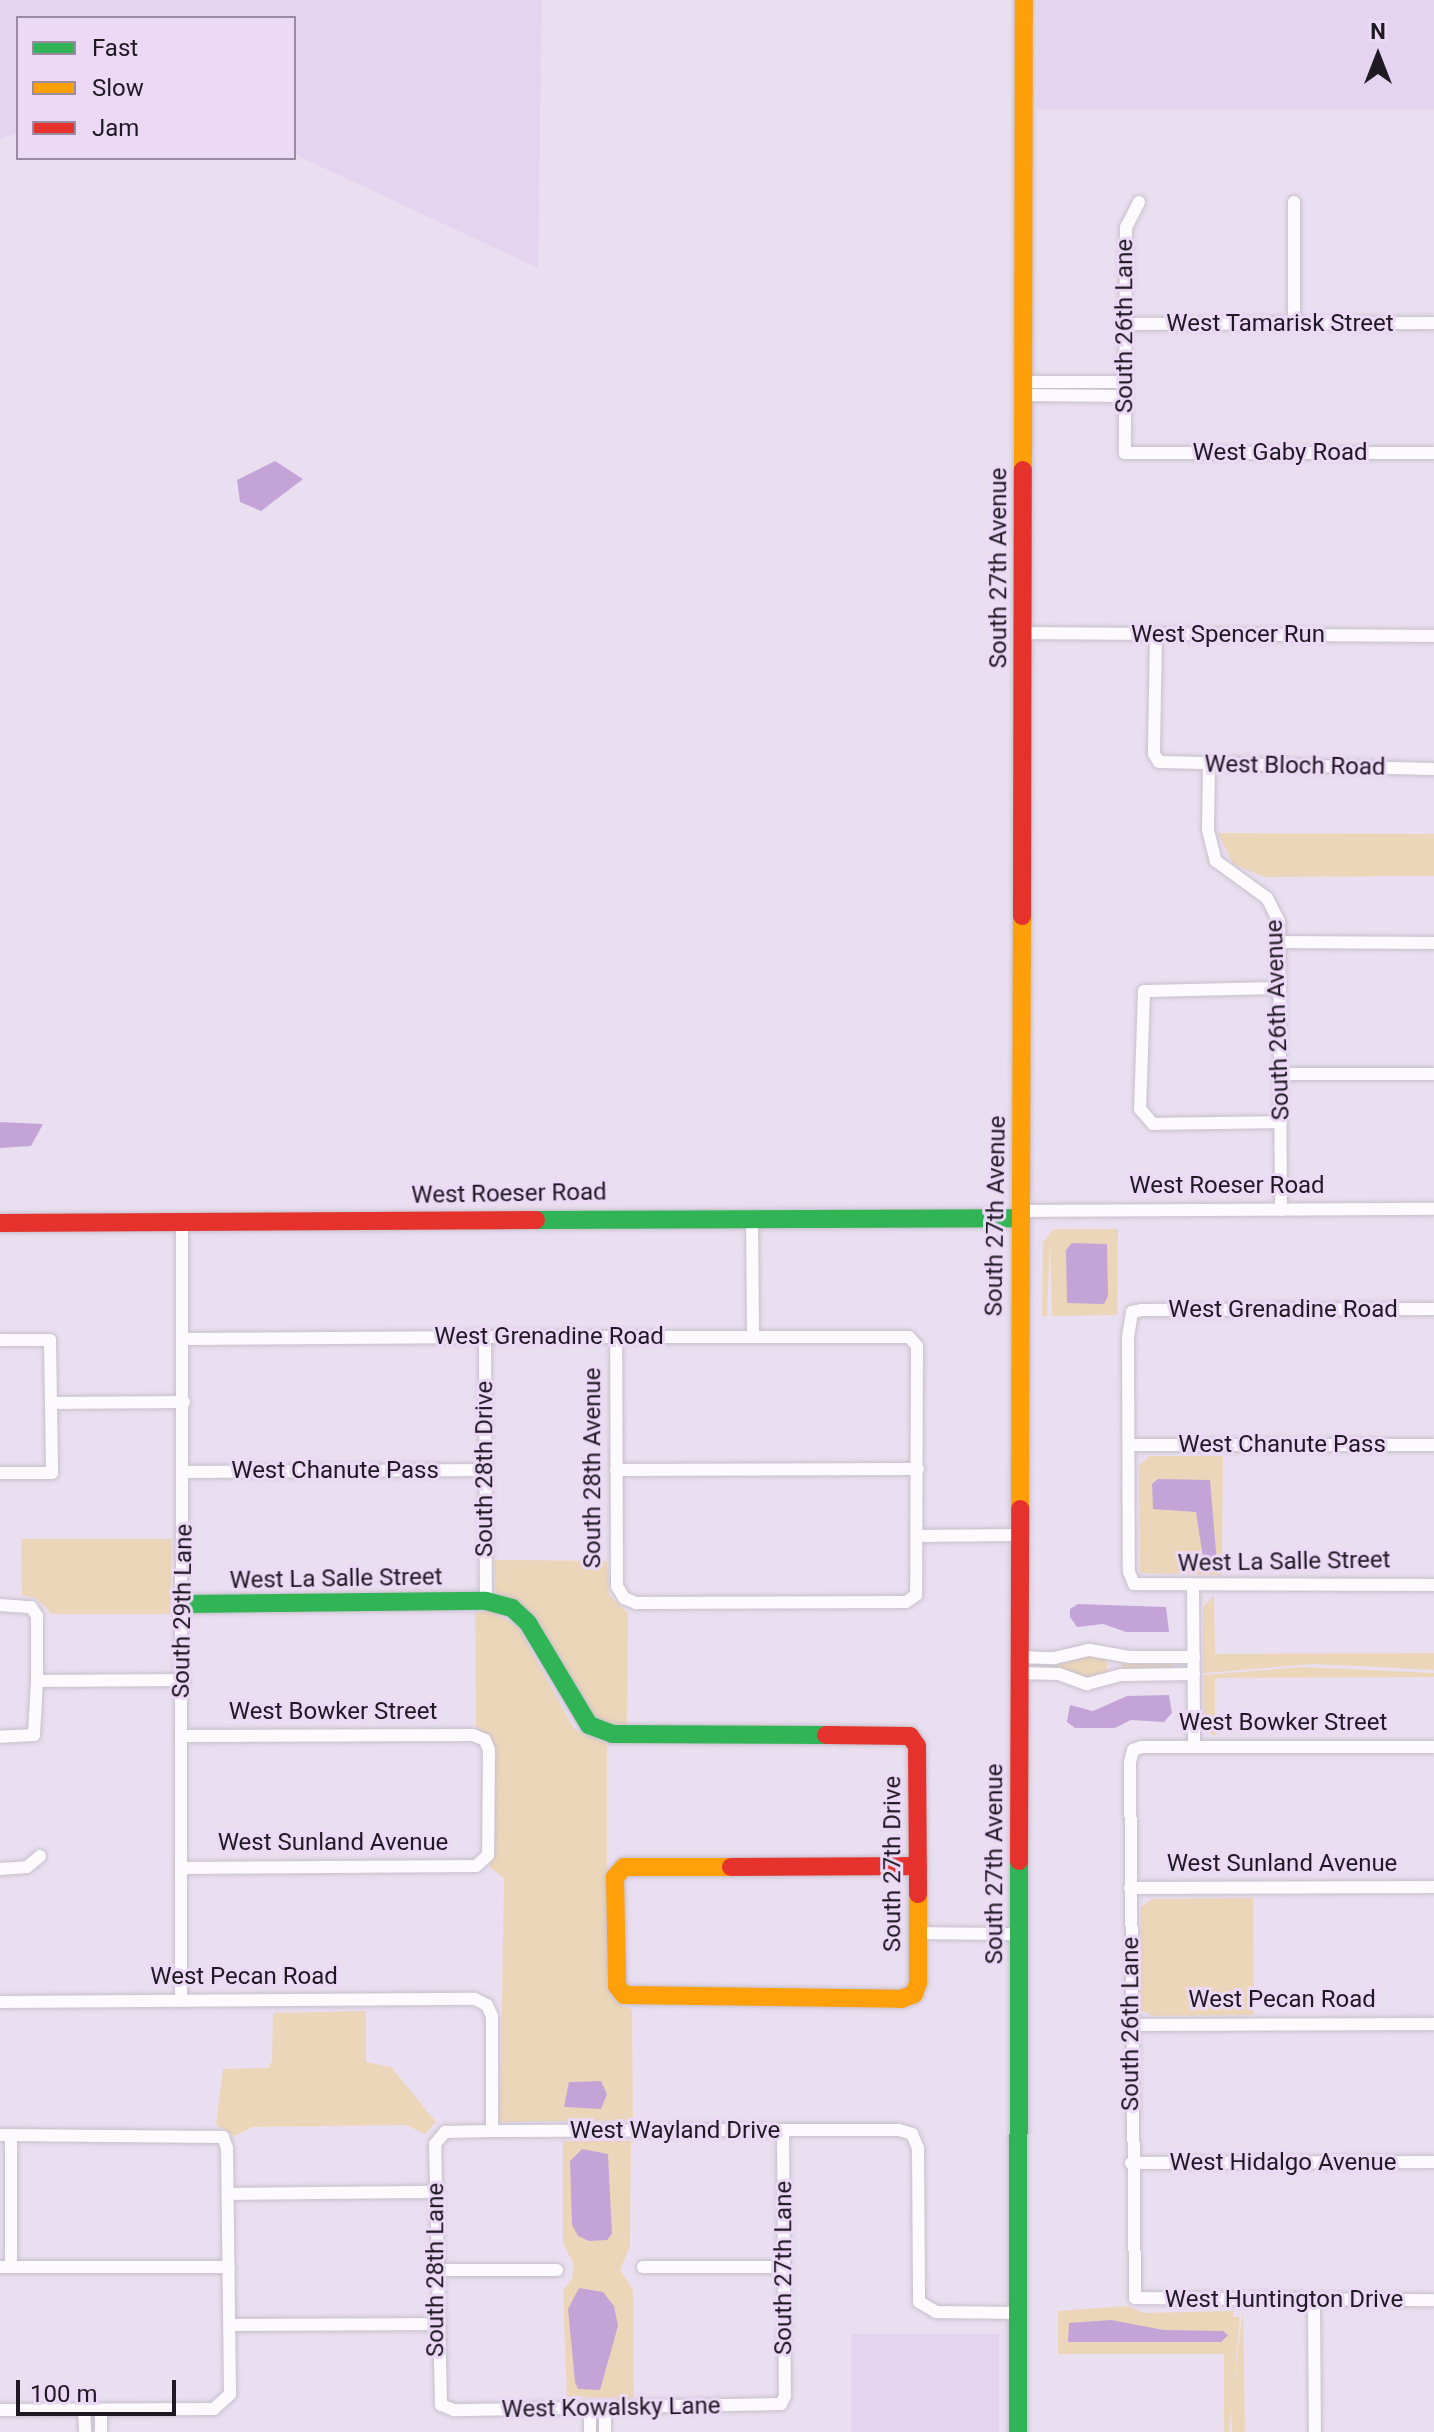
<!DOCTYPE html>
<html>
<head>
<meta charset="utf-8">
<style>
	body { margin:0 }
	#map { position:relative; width:1434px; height:2432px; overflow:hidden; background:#eadff0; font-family:Roboto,sans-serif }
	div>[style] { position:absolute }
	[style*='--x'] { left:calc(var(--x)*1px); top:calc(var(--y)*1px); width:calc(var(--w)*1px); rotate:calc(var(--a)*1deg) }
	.built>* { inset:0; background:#e4d4ef; transform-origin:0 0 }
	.green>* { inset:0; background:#ecd6b9 }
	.water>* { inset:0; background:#c4a4d7 }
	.roads { filter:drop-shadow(0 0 2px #c7bfcb) drop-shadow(0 0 2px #c7bfcb) }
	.street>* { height:12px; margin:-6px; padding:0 6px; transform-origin:6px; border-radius:6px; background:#fcfafd }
	.fast>* { height:18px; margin:-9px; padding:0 9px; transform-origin:9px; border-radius:9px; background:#30b455 }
	.slow>* { height:18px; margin:-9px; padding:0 9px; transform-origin:9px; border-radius:9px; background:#ff9f0a }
	.jam>* { height:18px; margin:-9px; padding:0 9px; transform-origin:9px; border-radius:9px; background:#e5322d }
	span { translate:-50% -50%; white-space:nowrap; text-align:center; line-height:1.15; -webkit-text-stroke:6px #ebd9f6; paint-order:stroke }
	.street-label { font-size:24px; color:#1f1923 }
	.legend { position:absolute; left:16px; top:16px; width:280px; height:144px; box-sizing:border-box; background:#ebd9f6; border:2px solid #998ca2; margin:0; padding:10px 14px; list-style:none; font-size:24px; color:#1f1923 }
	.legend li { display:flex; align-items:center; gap:16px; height:40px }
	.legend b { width:40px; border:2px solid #998ca2 }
	.north { position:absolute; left:1338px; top:16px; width:80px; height:80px; -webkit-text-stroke:6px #ebd9f6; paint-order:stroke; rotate:0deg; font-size:22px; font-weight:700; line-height:32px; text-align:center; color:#1f1923 }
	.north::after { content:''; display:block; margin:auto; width:28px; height:36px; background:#1f1923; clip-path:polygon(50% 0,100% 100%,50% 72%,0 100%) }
	.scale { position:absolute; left:16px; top:2380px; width:160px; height:36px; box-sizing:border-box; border:4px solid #1f1923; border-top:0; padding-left:10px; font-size:24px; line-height:28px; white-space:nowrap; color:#1f1923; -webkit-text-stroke:6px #ebd9f6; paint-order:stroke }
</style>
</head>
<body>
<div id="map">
	<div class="built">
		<i style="clip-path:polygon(0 0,542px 0,538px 268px,294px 154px,294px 18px,18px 18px,18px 133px,0 139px)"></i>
		<i style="left:1037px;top:0;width:397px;height:109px"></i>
		<i style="left:999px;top:2334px;width:98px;height:148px;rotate:90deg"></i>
	</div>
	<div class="green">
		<i style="clip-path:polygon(1218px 833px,1434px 834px,1434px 876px,1264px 877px,1233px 864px)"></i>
		<i style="clip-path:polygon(1054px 1229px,1118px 1229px,1117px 1315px,1052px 1316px,1050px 1238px,1047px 1316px,1042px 1316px,1043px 1242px)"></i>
		<i style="clip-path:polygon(1149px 1456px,1223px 1456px,1222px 1575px,1140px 1573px,1139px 1466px)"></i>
		<i style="clip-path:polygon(21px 1539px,172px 1539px,170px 1614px,52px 1614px,36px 1598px,22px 1595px)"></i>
		<i style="clip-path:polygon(494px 1560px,607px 1561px,609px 1595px,628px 1613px,627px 1724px,607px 1725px,589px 1717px,526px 1608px,496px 1593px)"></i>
		<i style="clip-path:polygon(1214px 1595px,1215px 1654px,1434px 1653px,1434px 1670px,1314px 1664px,1203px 1673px,1203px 1607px)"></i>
		<i style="clip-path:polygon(475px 1612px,494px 1612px,518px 1627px,574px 1729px,607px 1744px,607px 1989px,617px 2002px,632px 2010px,633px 2120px,500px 2122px,504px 1878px,489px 1867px,495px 1851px,495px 1745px,476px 1726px)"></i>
		<i style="clip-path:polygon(1091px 1655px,1107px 1660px,1107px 1674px,1085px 1678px,1048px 1668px)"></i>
		<i style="clip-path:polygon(1122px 1664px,1172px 1664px,1175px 1667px,1122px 1669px)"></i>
		<i style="clip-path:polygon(1302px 1667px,1434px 1673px,1434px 1677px,1215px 1678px,1215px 1736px,1204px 1730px,1203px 1675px)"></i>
		<i style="clip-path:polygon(1253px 1898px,1254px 2015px,1153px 2016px,1140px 2010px,1141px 1907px,1152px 1899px)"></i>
		<i style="clip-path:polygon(366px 2011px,366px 2062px,391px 2067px,436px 2122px,425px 2134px,406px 2125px,253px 2127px,234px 2136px,216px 2124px,223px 2069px,268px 2068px,272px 2061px,273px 2013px)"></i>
		<i style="clip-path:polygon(563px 2141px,631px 2141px,630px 2246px,620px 2270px,633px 2290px,634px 2398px,567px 2397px,563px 2290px,572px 2280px,574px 2265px,563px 2243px)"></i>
		<i style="clip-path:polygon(1127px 2306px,1144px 2313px,1233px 2311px,1233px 2317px,1240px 2317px,1229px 2432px,1224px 2432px,1224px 2354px,1058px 2354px,1058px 2311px)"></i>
		<i style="clip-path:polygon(1243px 2311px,1245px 2432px,1232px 2432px,1231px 2405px)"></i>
	</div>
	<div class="water">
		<i style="clip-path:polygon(275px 461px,303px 479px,261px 511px,240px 502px,237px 480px)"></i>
		<i style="clip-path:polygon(0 1122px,43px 1124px,31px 1146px,0 1148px)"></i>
		<i style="clip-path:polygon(1072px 1243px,1107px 1244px,1108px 1296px,1104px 1304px,1067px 1303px,1066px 1250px)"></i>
		<i style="clip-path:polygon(1158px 1479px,1210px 1480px,1217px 1563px,1204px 1564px,1196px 1512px,1153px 1509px,1152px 1484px)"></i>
		<i style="clip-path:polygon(1078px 1604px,1166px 1607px,1169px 1632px,1126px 1632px,1103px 1624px,1077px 1627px,1070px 1617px,1070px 1609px)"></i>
		<i style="clip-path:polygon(1169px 1695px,1172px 1713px,1164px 1722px,1131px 1720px,1115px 1728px,1075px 1728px,1067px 1722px,1070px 1705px,1093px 1711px,1127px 1696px)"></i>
		<i style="clip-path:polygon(601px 2081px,607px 2094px,601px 2109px,564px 2107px,569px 2082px)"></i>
		<i style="clip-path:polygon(582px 2149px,608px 2154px,612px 2234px,607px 2240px,589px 2241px,578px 2236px,572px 2225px,570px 2161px)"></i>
		<i style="clip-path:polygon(579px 2288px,603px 2292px,614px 2306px,618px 2326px,600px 2390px,578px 2389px,575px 2382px,568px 2309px)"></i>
		<i style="clip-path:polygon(1111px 2320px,1164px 2330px,1223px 2331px,1228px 2335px,1221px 2342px,1068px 2342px,1069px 2323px)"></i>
	</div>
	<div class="roads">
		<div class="street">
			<i style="--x:1139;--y:202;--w:28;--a:117"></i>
			<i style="--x:1126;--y:227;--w:226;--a:90.3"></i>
			<i style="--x:1125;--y:453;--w:309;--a:0"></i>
			<i style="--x:1125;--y:324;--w:309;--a:-0.2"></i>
			<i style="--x:1294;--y:324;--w:122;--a:-90"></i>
			<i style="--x:1024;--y:382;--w:101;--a:0"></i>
			<i style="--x:1024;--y:395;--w:101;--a:0.6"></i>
			<i style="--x:1023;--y:633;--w:411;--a:0.4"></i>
			<i style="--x:1156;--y:634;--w:120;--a:91"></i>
			<i style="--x:1154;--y:754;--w:9;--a:58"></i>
			<i style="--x:1159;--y:762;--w:275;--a:1.5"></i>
			<i style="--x:1209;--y:765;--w:65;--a:90.9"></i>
			<i style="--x:1208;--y:830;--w:32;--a:76"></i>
			<i style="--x:1216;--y:861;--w:63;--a:36"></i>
			<i style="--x:1267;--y:898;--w:27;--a:63"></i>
			<i style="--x:1279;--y:922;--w:288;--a:89.6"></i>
			<i style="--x:1280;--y:942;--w:154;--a:0.4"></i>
			<i style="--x:1280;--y:988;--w:136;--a:178.7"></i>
			<i style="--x:1144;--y:991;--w:118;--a:91.9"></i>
			<i style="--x:1140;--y:1109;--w:20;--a:49"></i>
			<i style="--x:1153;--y:1124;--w:128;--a:-0.9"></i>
			<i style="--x:1281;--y:1074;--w:153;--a:0"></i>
			<i style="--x:1019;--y:1211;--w:415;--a:-0.3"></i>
			<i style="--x:752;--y:1216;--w:121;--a:89.5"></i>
			<i style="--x:1434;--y:1309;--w:292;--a:179.8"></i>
			<i style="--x:1142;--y:1310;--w:10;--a:169"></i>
			<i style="--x:1132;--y:1312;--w:25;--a:99"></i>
			<i style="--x:1128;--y:1337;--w:235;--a:89.8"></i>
			<i style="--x:1129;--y:1572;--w:13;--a:67"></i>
			<i style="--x:1134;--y:1584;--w:300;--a:0.2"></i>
			<i style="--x:485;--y:1337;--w:264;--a:89.8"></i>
			<i style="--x:183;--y:1339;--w:302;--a:-0.4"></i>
			<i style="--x:485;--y:1337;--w:424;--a:0"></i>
			<i style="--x:909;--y:1337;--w:12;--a:48"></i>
			<i style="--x:917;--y:1346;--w:249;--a:90.2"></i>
			<i style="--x:916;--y:1595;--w:12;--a:145"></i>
			<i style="--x:906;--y:1602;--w:270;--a:179.8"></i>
			<i style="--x:636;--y:1603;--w:13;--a:-157"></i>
			<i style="--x:624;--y:1598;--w:14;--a:-120"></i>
			<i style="--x:617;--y:1586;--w:249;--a:-90.2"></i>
			<i style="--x:0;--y:1340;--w:50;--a:0"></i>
			<i style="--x:50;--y:1340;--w:133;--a:89.1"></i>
			<i style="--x:52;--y:1473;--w:52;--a:180"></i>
			<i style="--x:51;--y:1403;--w:133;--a:-0.4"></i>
			<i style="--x:1130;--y:1445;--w:304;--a:0"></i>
			<i style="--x:616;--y:1470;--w:302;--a:-0.2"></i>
			<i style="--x:184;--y:1472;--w:301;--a:-0.4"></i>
			<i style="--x:918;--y:1536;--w:100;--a:-0.6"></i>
			<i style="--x:1193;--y:1586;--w:161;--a:89.6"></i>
			<i style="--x:0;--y:1605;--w:31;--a:4"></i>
			<i style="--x:31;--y:1607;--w:11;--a:56"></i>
			<i style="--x:37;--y:1616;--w:65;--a:90"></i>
			<i style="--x:37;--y:1681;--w:54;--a:93.2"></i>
			<i style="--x:34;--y:1735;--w:34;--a:177"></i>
			<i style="--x:1018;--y:1657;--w:36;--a:2"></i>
			<i style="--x:1054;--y:1658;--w:37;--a:-13"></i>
			<i style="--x:1090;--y:1650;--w:41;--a:9.9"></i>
			<i style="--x:1130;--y:1657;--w:64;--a:0"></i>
			<i style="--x:1018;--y:1673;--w:41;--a:1.4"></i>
			<i style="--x:1059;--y:1674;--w:30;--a:20"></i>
			<i style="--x:1087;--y:1684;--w:35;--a:-15"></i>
			<i style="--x:1121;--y:1675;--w:73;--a:-0.8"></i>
			<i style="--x:37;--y:1681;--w:147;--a:-0.4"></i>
			<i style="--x:181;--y:1736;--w:292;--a:-0.2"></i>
			<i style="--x:473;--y:1735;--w:13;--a:23"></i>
			<i style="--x:485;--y:1740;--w:11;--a:68"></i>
			<i style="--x:489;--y:1750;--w:105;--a:90.5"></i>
			<i style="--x:488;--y:1855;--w:16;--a:137"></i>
			<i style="--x:476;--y:1866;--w:295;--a:179.6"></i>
			<i style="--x:1434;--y:1747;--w:292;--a:180"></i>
			<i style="--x:1142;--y:1747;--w:9;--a:162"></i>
			<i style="--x:1133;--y:1750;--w:12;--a:104"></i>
			<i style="--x:1130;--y:1762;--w:536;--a:89.47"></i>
			<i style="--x:1135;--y:2298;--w:299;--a:0.4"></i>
			<i style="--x:0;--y:1869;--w:27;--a:-4"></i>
			<i style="--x:27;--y:1867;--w:17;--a:-40"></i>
			<i style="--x:1130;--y:1888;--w:304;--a:-0.2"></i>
			<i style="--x:918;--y:1933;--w:102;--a:0.6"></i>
			<i style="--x:181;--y:2001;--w:780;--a:-89.93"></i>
			<i style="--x:0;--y:2002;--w:475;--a:-0.4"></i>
			<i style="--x:475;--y:1999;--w:13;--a:27"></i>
			<i style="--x:487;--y:2005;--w:12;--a:66"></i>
			<i style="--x:492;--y:2016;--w:115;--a:90"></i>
			<i style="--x:1130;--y:2025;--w:304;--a:-0.2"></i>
			<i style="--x:783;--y:2130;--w:266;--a:89.6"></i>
			<i style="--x:785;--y:2396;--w:9;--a:117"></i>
			<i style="--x:781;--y:2404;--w:327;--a:178.9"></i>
			<i style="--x:454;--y:2410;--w:14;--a:-159"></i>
			<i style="--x:441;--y:2405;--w:261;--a:-91.3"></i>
			<i style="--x:435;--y:2144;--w:16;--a:-50"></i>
			<i style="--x:445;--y:2132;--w:47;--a:-1.2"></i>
			<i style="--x:492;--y:2131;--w:291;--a:-0.2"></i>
			<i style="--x:783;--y:2130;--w:116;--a:0"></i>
			<i style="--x:899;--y:2130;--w:14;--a:17"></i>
			<i style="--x:912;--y:2134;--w:15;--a:67"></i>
			<i style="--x:918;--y:2148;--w:154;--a:89.6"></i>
			<i style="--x:919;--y:2302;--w:20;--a:30"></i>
			<i style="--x:936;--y:2312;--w:83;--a:0.7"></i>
			<i style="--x:0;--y:2135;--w:223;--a:0.5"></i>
			<i style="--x:223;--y:2137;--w:12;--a:70"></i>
			<i style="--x:227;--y:2148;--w:246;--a:89.3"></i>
			<i style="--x:230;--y:2394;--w:22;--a:137"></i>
			<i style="--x:214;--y:2409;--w:214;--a:179.7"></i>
			<i style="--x:11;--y:2135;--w:132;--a:90"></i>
			<i style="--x:1131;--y:2163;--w:303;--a:-0.2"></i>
			<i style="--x:228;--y:2194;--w:208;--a:-0.6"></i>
			<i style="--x:0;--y:2267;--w:229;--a:0"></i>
			<i style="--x:643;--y:2267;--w:142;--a:0"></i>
			<i style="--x:436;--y:2270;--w:121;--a:0"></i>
			<i style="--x:1314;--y:2301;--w:131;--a:89.6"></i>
			<i style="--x:230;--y:2325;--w:207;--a:-0.3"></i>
			<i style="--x:590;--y:2408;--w:24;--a:90"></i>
			<i style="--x:605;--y:2408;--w:24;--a:90"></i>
			<i style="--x:84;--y:2410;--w:22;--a:87"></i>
			<i style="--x:101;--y:2410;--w:22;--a:90"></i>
		</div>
		<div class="fast">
			<i style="--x:536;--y:1220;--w:483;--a:-0.2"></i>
			<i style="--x:185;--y:1604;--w:301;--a:-0.6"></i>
			<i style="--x:486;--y:1601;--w:27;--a:15"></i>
			<i style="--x:512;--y:1608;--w:22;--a:43"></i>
			<i style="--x:528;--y:1623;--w:119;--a:59.1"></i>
			<i style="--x:589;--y:1725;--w:25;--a:21"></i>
			<i style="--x:612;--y:1734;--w:214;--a:0.3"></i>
			<i style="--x:1018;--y:2432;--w:571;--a:-89.9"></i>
		</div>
		<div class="slow">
			<i style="--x:1023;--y:470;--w:470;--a:-89.9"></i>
			<i style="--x:1020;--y:1509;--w:593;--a:-89.81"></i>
			<i style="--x:731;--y:1867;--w:107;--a:180"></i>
			<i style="--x:624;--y:1867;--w:13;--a:132"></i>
			<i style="--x:615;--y:1877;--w:109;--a:88.9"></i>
			<i style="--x:617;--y:1986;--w:11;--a:52"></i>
			<i style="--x:624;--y:1995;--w:277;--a:0.8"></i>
			<i style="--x:901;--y:1999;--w:14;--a:-21"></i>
			<i style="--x:914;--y:1994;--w:12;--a:-70"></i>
			<i style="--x:918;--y:1983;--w:89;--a:-90"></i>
		</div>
		<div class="jam">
			<i style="--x:1022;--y:916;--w:446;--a:-89.9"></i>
			<i style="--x:0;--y:1223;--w:536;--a:-0.32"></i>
			<i style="--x:826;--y:1735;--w:84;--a:0.7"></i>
			<i style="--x:910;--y:1736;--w:12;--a:55"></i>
			<i style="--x:917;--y:1746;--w:148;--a:89.6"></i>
			<i style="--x:1019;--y:1861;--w:352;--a:-89.8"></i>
			<i style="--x:731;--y:1867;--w:187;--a:-0.3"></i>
		</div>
	</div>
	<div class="street-label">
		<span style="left:1280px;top:324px">West Tamarisk Street</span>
		<span style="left:1125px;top:326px;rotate:-90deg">South 26th Lane</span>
		<span style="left:1280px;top:453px">West Gaby Road</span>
		<span style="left:999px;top:568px;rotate:-90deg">South 27th Avenue</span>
		<span style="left:1228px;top:635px">West Spencer Run</span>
		<span style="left:1295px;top:766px;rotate:1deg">West Bloch Road</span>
		<span style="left:1278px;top:1020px;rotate:-92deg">South 26th Avenue</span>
		<span style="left:1227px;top:1186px">West Roeser Road</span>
		<span style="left:509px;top:1194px;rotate:-1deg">West Roeser Road</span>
		<span style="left:996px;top:1216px;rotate:-89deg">South 27th Avenue</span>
		<span style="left:1283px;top:1310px">West Grenadine Road</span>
		<span style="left:549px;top:1337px">West Grenadine Road</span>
		<span style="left:1282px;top:1445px">West Chanute Pass</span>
		<span style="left:593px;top:1468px;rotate:-90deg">South 28th Avenue</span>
		<span style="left:485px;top:1469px;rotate:-90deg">South 28th Drive</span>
		<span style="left:335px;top:1471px">West Chanute Pass</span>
		<span style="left:1284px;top:1562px;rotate:-1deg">West La Salle Street</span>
		<span style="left:336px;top:1579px;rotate:-1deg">West La Salle Street</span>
		<span style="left:183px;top:1611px;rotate:-89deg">South 29th Lane</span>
		<span style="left:333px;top:1712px">West Bowker Street</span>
		<span style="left:1283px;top:1723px">West Bowker Street</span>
		<span style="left:333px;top:1843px">West Sunland Avenue</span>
		<span style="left:893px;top:1864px;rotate:-90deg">South 27th Drive</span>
		<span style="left:995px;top:1864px;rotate:-90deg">South 27th Avenue</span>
		<span style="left:1282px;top:1864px">West Sunland Avenue</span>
		<span style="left:244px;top:1977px">West Pecan Road</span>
		<span style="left:1282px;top:2000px">West Pecan Road</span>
		<span style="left:1131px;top:2024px;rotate:-90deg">South 26th Lane</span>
		<span style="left:675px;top:2131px">West Wayland Drive</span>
		<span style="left:1283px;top:2163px">West Hidalgo Avenue</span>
		<span style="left:784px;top:2268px;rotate:-90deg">South 27th Lane</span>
		<span style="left:436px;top:2270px;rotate:-90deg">South 28th Lane</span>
		<span style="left:1284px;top:2300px">West Huntington Drive</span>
		<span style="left:611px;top:2408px;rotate:-1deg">West Kowalsky Lane</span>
	</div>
	<ul class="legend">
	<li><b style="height:10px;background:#30b455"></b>Fast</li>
	<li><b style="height:10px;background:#ff9f0a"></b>Slow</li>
	<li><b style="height:10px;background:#e5322d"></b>Jam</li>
	</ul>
	<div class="north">N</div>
	<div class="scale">100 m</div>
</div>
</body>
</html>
